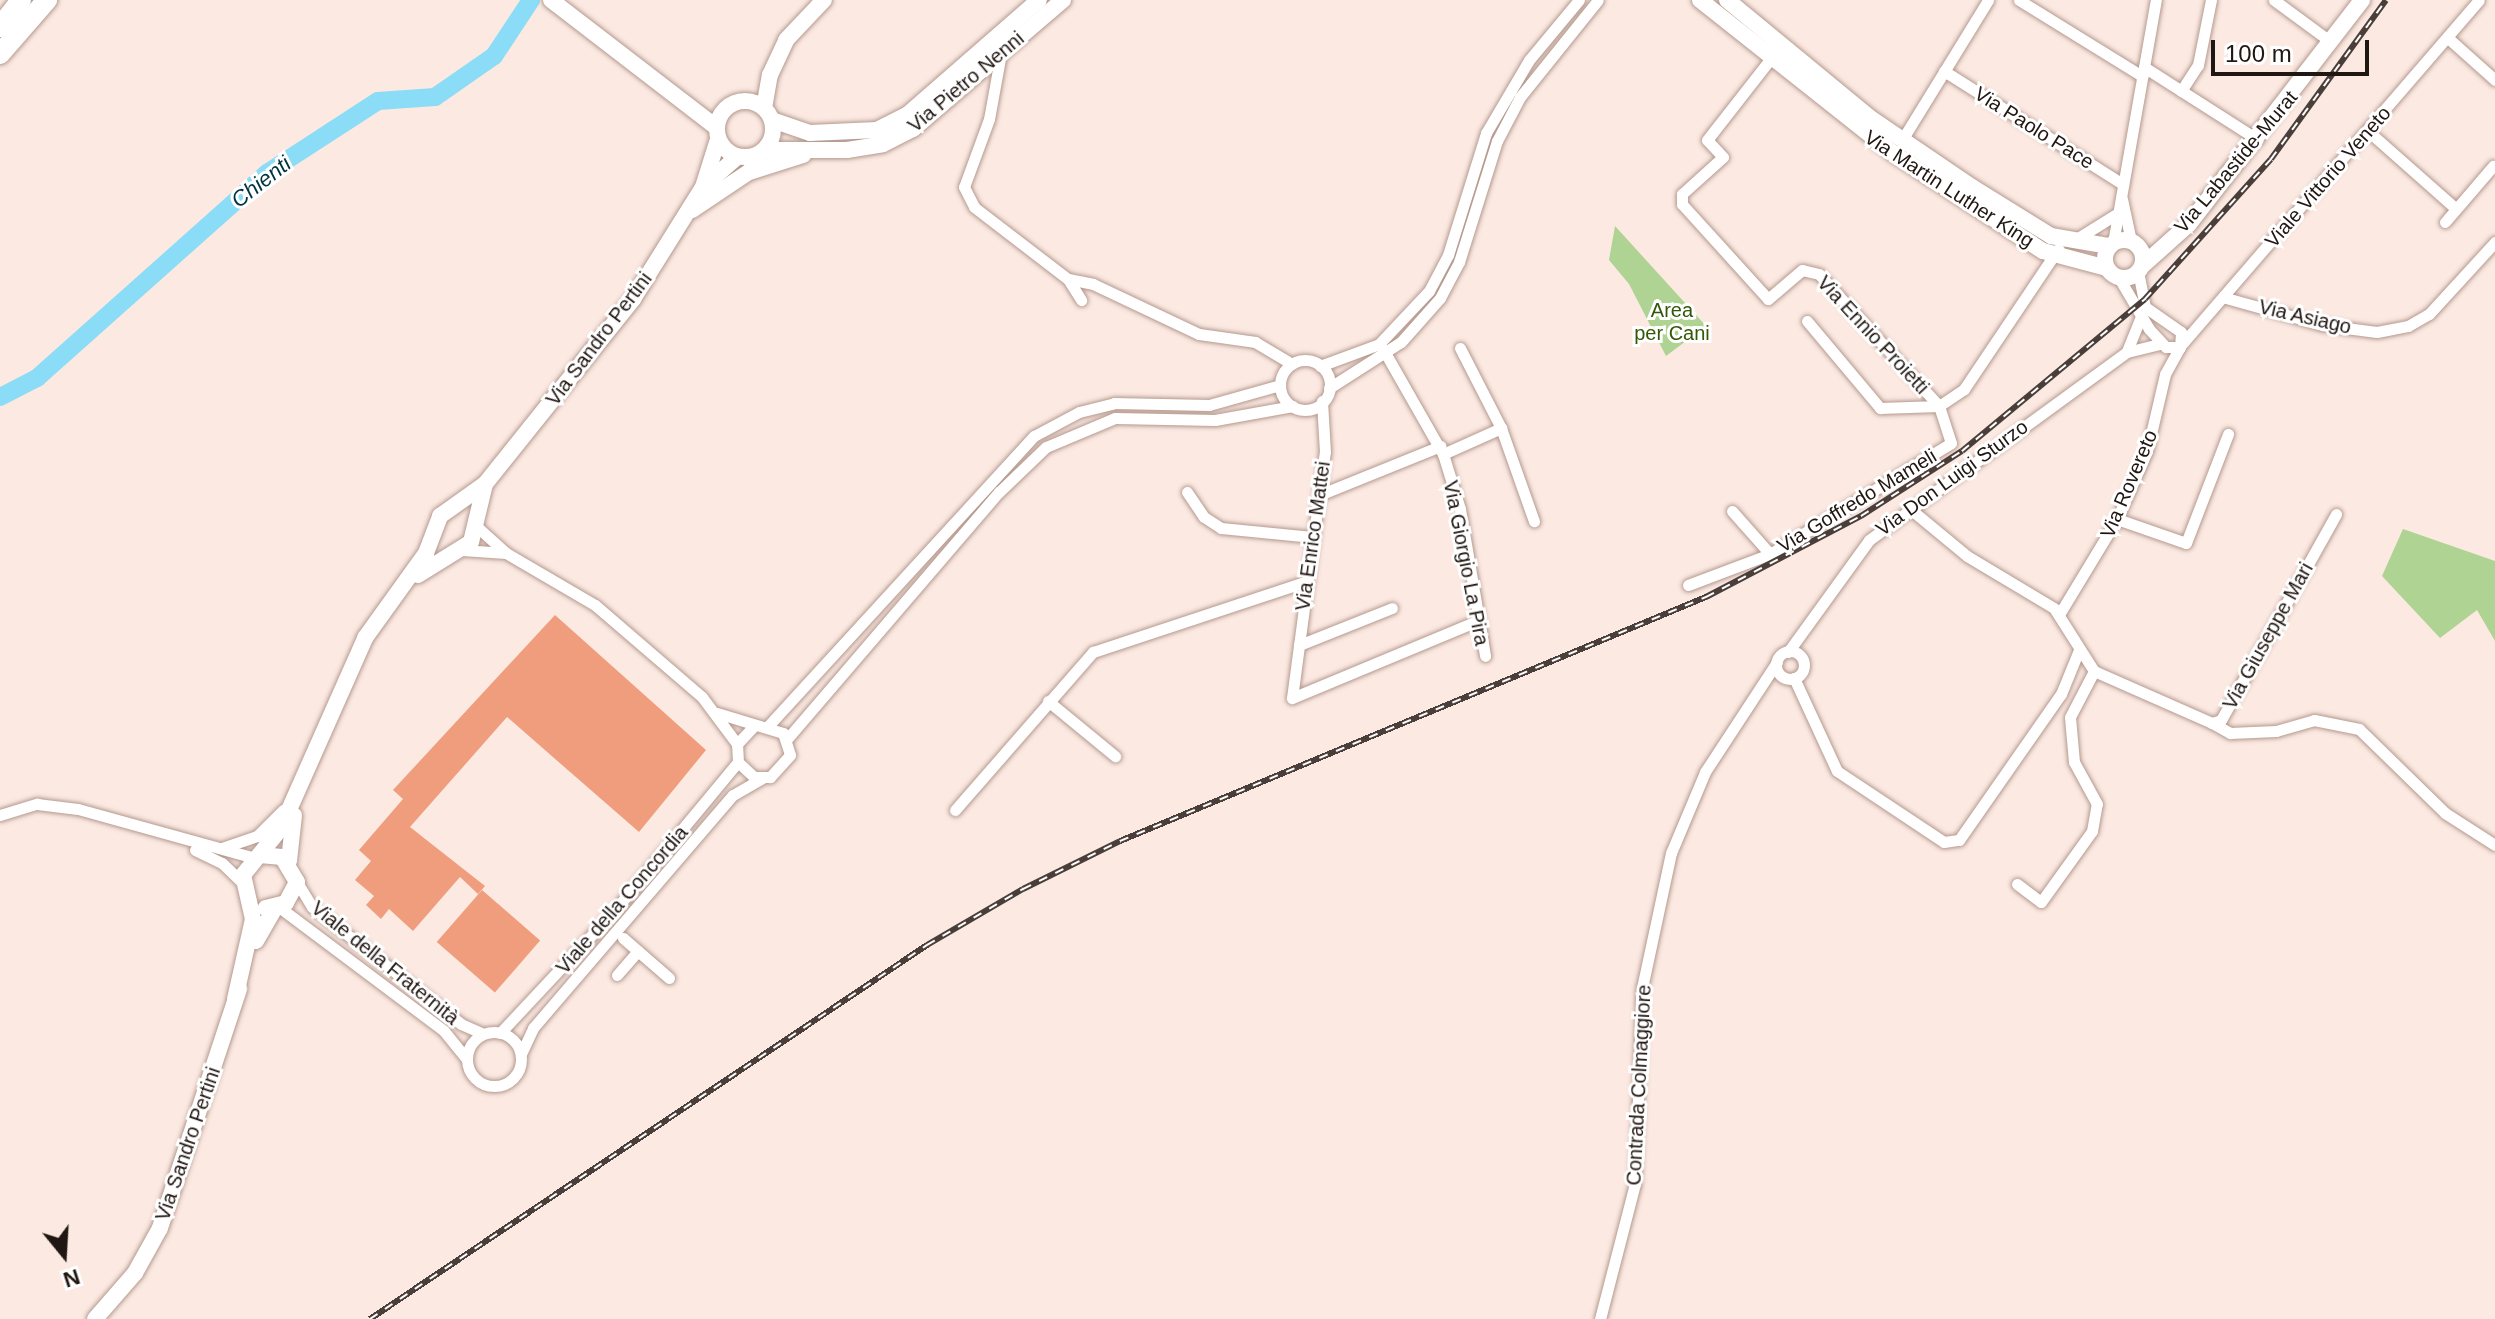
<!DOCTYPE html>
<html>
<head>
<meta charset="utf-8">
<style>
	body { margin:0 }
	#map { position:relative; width:2495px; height:1319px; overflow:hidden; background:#fbe9e2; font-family:Arial,sans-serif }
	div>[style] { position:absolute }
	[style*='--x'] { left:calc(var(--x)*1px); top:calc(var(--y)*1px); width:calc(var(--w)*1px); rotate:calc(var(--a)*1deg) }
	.green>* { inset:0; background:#aed393 }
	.river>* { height:18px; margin:-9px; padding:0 9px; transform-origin:9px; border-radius:9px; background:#8bdcf6 }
	.building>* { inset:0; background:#ef9d7c; transform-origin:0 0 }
	.roads { filter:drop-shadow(0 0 2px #b5998e) drop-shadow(0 0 2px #b5998e) }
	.street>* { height:11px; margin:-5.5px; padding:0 5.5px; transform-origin:5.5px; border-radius:5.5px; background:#fff }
	.street>.ring { margin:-5.5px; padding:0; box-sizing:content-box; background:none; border:11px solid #fff; border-radius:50% }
	.secondary>* { height:16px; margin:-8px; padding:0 8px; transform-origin:8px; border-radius:8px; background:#fff }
	.secondary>.ring { margin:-8px; padding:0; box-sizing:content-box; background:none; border:16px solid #fff; border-radius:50% }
	.highway>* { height:20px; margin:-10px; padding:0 10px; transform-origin:10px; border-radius:10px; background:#fff }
	.rail>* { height:6px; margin-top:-3px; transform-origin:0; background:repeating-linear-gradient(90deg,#fff 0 9px,#493e39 0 18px); box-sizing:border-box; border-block:2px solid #493e39 }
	span { translate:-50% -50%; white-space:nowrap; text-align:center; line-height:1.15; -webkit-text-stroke:6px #fff; paint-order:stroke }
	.street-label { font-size:20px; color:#201612 }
	.park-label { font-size:20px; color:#325707 }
	.water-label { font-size:22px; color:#003340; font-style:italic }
	.north { position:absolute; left:24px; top:1215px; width:80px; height:80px; -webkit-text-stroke:6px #fff; paint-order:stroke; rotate:162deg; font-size:22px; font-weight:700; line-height:32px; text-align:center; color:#201612 }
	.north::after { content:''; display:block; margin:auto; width:28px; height:36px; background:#201612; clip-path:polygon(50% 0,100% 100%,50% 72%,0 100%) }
	.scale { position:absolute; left:2211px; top:40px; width:158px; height:36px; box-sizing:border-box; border:4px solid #201612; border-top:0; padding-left:10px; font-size:24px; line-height:28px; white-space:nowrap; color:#201612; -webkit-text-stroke:6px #fff; paint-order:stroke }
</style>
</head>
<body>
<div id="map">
	<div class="green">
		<i style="clip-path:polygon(1615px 226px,1706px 326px,1666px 356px,1629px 284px,1609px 260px)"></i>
		<i style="clip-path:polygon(2403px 529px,2495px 561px,2495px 641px,2477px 610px,2440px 638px,2382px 576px)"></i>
	</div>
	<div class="river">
		<i style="--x:0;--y:397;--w:42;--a:-27.2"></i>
		<i style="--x:37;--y:378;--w:308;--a:-41.7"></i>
		<i style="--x:267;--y:173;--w:132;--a:-33"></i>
		<i style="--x:378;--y:101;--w:57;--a:-4"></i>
		<i style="--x:435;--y:97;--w:72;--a:-34.8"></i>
		<i style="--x:494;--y:56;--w:67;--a:-56.5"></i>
	</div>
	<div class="building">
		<i style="clip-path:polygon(555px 615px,706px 750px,639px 832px,507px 717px,410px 827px,485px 886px,478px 894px,460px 877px,413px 931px,389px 909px,381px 919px,366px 905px,374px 896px,355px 880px,371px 861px,359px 850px,403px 799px,393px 790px)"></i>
		<i style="left:482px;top:890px;width:77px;height:69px;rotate:41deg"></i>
	</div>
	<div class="roads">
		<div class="street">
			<i style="--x:2019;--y:0;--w:145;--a:31.7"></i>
			<i style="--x:2274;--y:0;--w:71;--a:36.4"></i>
			<i style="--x:2448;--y:38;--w:63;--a:41.8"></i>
			<i style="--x:1001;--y:53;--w:67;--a:100.3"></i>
			<i style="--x:989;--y:119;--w:72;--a:110.2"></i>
			<i style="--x:964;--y:187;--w:22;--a:63"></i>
			<i style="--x:974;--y:207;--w:118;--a:37.5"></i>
			<i style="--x:1068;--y:279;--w:25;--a:11"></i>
			<i style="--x:1093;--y:284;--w:117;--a:25.3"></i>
			<i style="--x:1199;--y:334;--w:57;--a:8.1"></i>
			<i style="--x:1255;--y:342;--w:43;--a:30.7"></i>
			<i style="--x:2144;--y:67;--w:135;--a:32.6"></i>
			<i style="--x:1944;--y:71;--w:212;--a:32.3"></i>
			<i style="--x:2181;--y:91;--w:31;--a:-57"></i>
			<i style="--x:2198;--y:65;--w:66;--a:-78.7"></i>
			<i style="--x:2368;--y:131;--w:115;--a:41.5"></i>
			<i style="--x:1902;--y:140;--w:164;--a:-58.4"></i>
			<i style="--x:2122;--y:199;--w:43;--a:77.9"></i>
			<i style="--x:2445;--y:222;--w:74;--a:-49.4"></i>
			<i style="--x:2078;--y:238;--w:44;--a:-31.9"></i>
			<i style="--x:2113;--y:243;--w:247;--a:-80"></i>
			<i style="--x:2119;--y:278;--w:59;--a:59.5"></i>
			<i style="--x:2149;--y:329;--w:25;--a:47"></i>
			<i style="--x:2166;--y:347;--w:14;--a:0"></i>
			<i style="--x:2180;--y:347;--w:15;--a:-86"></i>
			<i style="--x:2181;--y:332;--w:44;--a:-145.2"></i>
			<i style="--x:2145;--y:307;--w:36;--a:-101"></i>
			<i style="--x:1068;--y:279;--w:25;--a:58"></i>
			<i style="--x:2226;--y:298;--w:101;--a:15.6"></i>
			<i style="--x:2323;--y:325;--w:54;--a:7.4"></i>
			<i style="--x:2377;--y:332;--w:32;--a:-11"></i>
			<i style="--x:2408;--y:326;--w:24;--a:-30"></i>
			<i style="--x:2429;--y:314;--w:98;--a:-47.5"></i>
			<i style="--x:1807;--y:321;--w:114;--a:50"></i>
			<i style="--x:1880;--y:408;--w:59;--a:-1.9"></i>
			<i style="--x:2182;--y:344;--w:454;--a:-49.2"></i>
			<i style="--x:1460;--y:348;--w:90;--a:62.9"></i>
			<i style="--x:1501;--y:428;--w:99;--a:70.5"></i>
			<i style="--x:1383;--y:349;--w:121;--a:60.3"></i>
			<i style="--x:1443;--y:454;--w:58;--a:72.8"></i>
			<i style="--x:1460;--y:509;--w:149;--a:80.3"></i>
			<i style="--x:2127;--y:351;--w:35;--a:-68"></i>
			<i class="ring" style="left:1280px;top:360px;width:39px;height:39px"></i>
			<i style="--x:1320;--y:366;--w:63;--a:-20.4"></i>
			<i style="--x:1379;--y:344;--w:73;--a:-46.7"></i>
			<i style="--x:1429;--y:291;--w:41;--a:-62.2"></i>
			<i style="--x:1448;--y:255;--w:128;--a:-72.7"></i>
			<i style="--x:1486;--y:133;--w:85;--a:-59.5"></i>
			<i style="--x:1529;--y:60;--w:78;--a:-50.2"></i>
			<i style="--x:1329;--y:388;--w:85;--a:-32.6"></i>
			<i style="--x:1401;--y:342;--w:59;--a:-48.4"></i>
			<i style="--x:1440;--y:298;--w:41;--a:-62.2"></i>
			<i style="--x:1459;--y:262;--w:127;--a:-72.6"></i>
			<i style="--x:1497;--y:141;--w:50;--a:-62.4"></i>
			<i style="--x:1520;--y:97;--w:124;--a:-51.2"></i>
			<i style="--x:1939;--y:406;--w:30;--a:-34"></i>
			<i style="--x:1964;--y:389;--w:169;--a:-56.1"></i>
			<i style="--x:1443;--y:454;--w:64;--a:-24.1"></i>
			<i style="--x:1187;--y:492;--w:30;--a:56"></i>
			<i style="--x:1204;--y:517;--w:20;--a:33"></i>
			<i style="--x:1221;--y:528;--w:92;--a:5.6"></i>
			<i style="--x:1319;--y:495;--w:131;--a:-22"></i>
			<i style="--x:1909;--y:508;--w:75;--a:39.6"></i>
			<i style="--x:1967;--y:556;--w:101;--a:30.9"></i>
			<i style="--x:2054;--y:608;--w:75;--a:57.6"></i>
			<i style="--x:2094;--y:671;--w:129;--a:23.8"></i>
			<i style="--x:2212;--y:723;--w:9;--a:-18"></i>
			<i style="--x:2221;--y:720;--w:236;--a:-60.8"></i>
			<i style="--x:1732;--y:511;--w:57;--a:48.5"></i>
			<i style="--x:2117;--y:519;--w:73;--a:19.2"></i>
			<i style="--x:2186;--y:543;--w:117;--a:-68.9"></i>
			<i style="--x:474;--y:524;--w:43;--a:42.2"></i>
			<i style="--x:506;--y:553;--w:103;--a:30.3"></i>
			<i style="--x:595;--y:605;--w:141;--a:40.7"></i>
			<i style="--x:702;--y:697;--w:59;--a:53.3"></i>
			<i style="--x:462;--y:550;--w:44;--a:3.9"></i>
			<i style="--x:1688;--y:585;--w:88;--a:-20.7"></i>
			<i style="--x:1770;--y:554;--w:212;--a:-31.5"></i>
			<i style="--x:1951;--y:443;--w:39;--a:-108"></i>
			<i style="--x:1939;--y:406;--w:178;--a:-132.3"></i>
			<i style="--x:1819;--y:274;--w:17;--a:-167"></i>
			<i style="--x:1802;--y:270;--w:45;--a:139.5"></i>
			<i style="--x:1768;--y:299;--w:128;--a:-132.2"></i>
			<i style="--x:1682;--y:204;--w:10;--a:-90"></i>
			<i style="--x:1682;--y:194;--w:55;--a:-42.1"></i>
			<i style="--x:1723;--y:157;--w:23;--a:-133"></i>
			<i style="--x:1707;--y:140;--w:104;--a:-52"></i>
			<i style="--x:2060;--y:613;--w:110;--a:-58.8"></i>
			<i style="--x:2117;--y:519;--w:74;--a:-66.2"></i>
			<i style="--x:2147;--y:451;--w:79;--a:-76.8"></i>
			<i style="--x:2165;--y:374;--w:31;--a:-61"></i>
			<i style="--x:1299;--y:645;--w:100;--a:-21.7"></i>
			<i class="ring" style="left:1776px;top:651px;width:17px;height:17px"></i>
			<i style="--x:1788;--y:652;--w:138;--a:-54.1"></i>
			<i style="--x:1869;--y:540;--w:319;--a:-36.1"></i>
			<i style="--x:2127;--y:352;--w:36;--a:-14"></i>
			<i style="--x:1794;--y:678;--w:102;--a:65.2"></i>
			<i style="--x:1837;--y:771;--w:128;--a:33.6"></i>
			<i style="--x:1944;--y:842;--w:15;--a:-8"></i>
			<i style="--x:1959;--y:840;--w:178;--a:-55.1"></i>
			<i style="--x:2061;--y:694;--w:48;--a:-67.8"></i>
			<i style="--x:1292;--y:698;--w:248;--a:-82.4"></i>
			<i style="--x:1325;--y:452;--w:51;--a:-93.4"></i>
			<i style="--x:1292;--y:698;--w:203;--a:-22.6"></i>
			<i style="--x:1048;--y:701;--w:87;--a:39.4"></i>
			<i style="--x:717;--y:713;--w:69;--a:16.9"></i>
			<i style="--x:783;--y:733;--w:23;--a:72"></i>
			<i style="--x:790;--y:755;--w:30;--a:132"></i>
			<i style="--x:770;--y:777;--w:16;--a:180"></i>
			<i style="--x:754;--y:777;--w:22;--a:-137"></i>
			<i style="--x:738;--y:762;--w:18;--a:-93"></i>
			<i style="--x:737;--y:744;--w:25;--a:-47"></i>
			<i style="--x:2212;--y:723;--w:21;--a:29"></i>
			<i style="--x:2230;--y:733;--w:46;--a:-2.5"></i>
			<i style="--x:2276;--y:731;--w:40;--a:-16"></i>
			<i style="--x:2314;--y:720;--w:46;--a:11.3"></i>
			<i style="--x:2359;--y:729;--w:120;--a:44.3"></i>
			<i style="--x:2445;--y:813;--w:59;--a:32.6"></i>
			<i style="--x:769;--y:725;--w:392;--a:-47.5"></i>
			<i style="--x:1034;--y:436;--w:51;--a:-28.1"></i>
			<i style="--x:1079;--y:412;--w:36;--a:-14"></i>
			<i style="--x:1114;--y:403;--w:95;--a:1.2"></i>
			<i style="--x:1209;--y:405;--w:74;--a:-15.7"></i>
			<i style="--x:787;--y:739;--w:326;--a:-49.4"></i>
			<i style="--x:999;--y:492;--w:65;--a:-43.8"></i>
			<i style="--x:1046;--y:447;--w:75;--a:-22.8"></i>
			<i style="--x:1115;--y:418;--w:100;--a:1.1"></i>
			<i style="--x:1215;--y:420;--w:79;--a:-10.2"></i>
			<i style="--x:955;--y:810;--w:210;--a:-48.9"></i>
			<i style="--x:1093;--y:652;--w:223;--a:-18.3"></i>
			<i style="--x:0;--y:815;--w:39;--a:-17"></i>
			<i style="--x:37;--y:804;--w:41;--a:7"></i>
			<i style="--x:78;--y:809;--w:184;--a:15.5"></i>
			<i style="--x:222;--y:848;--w:37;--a:-19"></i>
			<i style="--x:257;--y:836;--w:37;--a:-45"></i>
			<i style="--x:195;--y:850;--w:30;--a:26"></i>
			<i style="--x:222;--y:863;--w:28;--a:44"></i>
			<i style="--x:297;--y:882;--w:29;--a:59"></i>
			<i style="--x:312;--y:907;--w:189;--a:38.1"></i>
			<i style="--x:461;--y:1024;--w:24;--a:24"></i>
			<i style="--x:2017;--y:884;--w:30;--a:37"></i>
			<i style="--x:2041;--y:902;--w:87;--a:-54.3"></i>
			<i style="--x:2092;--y:831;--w:27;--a:-80"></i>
			<i style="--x:2097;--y:804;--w:48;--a:-118.7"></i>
			<i style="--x:2074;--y:762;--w:45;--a:-95.1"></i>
			<i style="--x:2070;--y:717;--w:52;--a:-62.4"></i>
			<i style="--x:279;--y:907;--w:206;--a:36.9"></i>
			<i style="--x:444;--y:1031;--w:36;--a:51"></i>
			<i style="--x:623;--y:938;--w:61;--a:41"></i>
			<i style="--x:617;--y:975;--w:32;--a:-49"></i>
			<i class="ring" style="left:467px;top:1032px;width:43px;height:43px"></i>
			<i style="--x:500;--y:1033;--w:168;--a:-46.9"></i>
			<i style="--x:615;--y:910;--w:192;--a:-50.3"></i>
			<i style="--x:521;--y:1054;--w:29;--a:-65"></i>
			<i style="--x:533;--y:1028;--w:307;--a:-49.4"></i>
			<i style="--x:733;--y:795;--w:34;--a:-30"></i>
			<i style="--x:1600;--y:1319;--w:139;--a:-75.5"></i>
			<i style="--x:1635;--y:1184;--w:196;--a:-88"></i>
			<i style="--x:1642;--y:988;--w:138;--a:-77.9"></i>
			<i style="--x:1671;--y:853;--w:88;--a:-67.2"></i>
			<i style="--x:1705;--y:772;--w:131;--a:-56.8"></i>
		</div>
		<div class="secondary">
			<i style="--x:551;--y:0;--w:208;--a:37.6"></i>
			<i style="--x:1700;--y:0;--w:246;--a:38.4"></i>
			<i style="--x:1893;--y:153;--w:179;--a:33.2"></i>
			<i style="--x:2043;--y:251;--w:66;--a:14.9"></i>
			<i style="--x:1727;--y:0;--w:184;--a:39.5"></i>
			<i style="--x:1869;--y:117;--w:125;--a:34.2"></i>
			<i style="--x:1972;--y:187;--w:93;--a:31.8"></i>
			<i style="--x:2051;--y:236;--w:59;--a:9.8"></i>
			<i class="ring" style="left:717px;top:101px;width:40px;height:40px"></i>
			<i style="--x:764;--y:108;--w:34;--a:-80"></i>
			<i style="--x:770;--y:75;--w:38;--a:-65"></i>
			<i style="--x:786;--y:40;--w:55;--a:-46.5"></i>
			<i style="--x:772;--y:120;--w:40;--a:18.9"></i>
			<i style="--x:810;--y:133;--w:67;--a:-2.6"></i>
			<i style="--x:877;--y:130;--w:34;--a:-27"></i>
			<i style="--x:907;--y:115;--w:175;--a:-41.1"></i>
			<i style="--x:765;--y:150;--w:82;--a:0"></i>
			<i style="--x:847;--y:150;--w:36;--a:-9"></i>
			<i style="--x:883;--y:144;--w:34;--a:-27"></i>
			<i style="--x:913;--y:129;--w:198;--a:-40.7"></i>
			<i style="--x:704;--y:186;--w:44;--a:-41.3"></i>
			<i style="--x:692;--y:210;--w:69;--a:-33.7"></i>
			<i style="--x:749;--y:172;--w:57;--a:-17.5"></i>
			<i class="ring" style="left:2105px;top:240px;width:22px;height:22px"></i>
			<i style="--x:2142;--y:266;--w:63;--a:-41.8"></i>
			<i style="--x:2189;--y:224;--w:283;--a:-52.3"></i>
			<i style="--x:418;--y:575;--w:62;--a:-31.9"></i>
			<i style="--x:471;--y:542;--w:60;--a:-76.4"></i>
			<i style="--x:260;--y:855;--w:22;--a:5"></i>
			<i style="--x:282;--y:857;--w:29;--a:59"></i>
			<i style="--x:297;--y:882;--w:24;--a:118"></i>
			<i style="--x:286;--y:903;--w:21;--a:166"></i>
			<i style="--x:289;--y:861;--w:46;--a:-83.8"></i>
			<i style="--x:256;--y:941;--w:38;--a:-60"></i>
			<i style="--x:235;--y:999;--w:82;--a:-77.3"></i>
			<i style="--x:253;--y:919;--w:45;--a:-102.8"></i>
			<i style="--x:243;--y:875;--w:60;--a:-51"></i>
			<i style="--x:281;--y:828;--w:208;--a:-66.1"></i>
			<i style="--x:365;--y:638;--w:105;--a:-54.3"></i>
			<i style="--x:426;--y:553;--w:40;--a:-69"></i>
			<i style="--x:440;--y:516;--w:55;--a:-35.4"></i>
			<i style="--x:485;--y:484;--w:237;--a:-51.3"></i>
			<i style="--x:633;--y:299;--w:132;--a:-58"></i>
			<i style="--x:703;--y:187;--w:50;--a:-72.6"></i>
			<i style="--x:95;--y:1319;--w:61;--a:-49"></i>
			<i style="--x:135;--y:1273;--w:51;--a:-60.9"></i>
			<i style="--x:160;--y:1228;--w:252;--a:-71.7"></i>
		</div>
		<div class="highway">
			<i style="--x:0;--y:27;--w:34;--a:-52"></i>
			<i style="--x:0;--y:54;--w:72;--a:-49"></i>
		</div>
	</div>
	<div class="rail">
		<i style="--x:370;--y:1319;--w:671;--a:-33.88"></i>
		<i style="--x:927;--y:945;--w:111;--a:-30.3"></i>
		<i style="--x:1023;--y:889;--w:108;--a:-26.3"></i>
		<i style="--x:1120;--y:841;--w:635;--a:-22.61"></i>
		<i style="--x:1706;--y:597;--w:175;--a:-27.6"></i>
		<i style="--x:1861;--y:516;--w:120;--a:-32.8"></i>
		<i style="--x:1962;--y:451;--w:238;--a:-39.7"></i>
		<i style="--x:2145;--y:299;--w:188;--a:-48"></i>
		<i style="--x:2271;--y:159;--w:196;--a:-54.1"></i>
	</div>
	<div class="street-label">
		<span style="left:966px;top:82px;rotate:-40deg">Via Pietro Nenni</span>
		<span style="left:2034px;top:128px;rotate:32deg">Via Paolo Pace</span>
		<span style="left:2236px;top:162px;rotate:-50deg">Via Labastide-Murat</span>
		<span style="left:2328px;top:177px;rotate:-49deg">Viale Vittorio Veneto</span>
		<span style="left:1949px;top:189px;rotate:33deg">Via Martin Luther King</span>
		<span style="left:2305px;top:317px;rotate:13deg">Via Asiago</span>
		<span style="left:1873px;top:335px;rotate:47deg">Via Ennio Proietti</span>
		<span style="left:599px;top:339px;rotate:-53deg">Via Sandro Pertini</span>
		<span style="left:1952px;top:478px;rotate:-36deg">Via Don Luigi Sturzo</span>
		<span style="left:2129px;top:484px;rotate:-67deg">Via Rovereto</span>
		<span style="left:1857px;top:501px;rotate:-31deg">Via Goffredo Mameli</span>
		<span style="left:1313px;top:536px;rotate:-82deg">Via Enrico Mattei</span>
		<span style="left:1466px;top:563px;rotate:79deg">Via Giorgio La Pira</span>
		<span style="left:2268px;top:636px;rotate:-61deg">Via Giuseppe Mari</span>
		<span style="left:622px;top:900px;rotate:-49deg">Viale della Concordia</span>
		<span style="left:385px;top:963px;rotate:39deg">Viale della Fraternità</span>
		<span style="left:1639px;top:1085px;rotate:-87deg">Contrada Colmaggiore</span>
		<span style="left:188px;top:1144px;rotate:-71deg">Via Sandro Pertini</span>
	</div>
	<div class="park-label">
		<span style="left:1672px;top:322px">Area<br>per Cani</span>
	</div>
	<div class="water-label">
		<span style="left:261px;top:182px;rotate:-38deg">Chienti</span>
	</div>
	<div class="north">N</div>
	<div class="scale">100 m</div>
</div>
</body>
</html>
